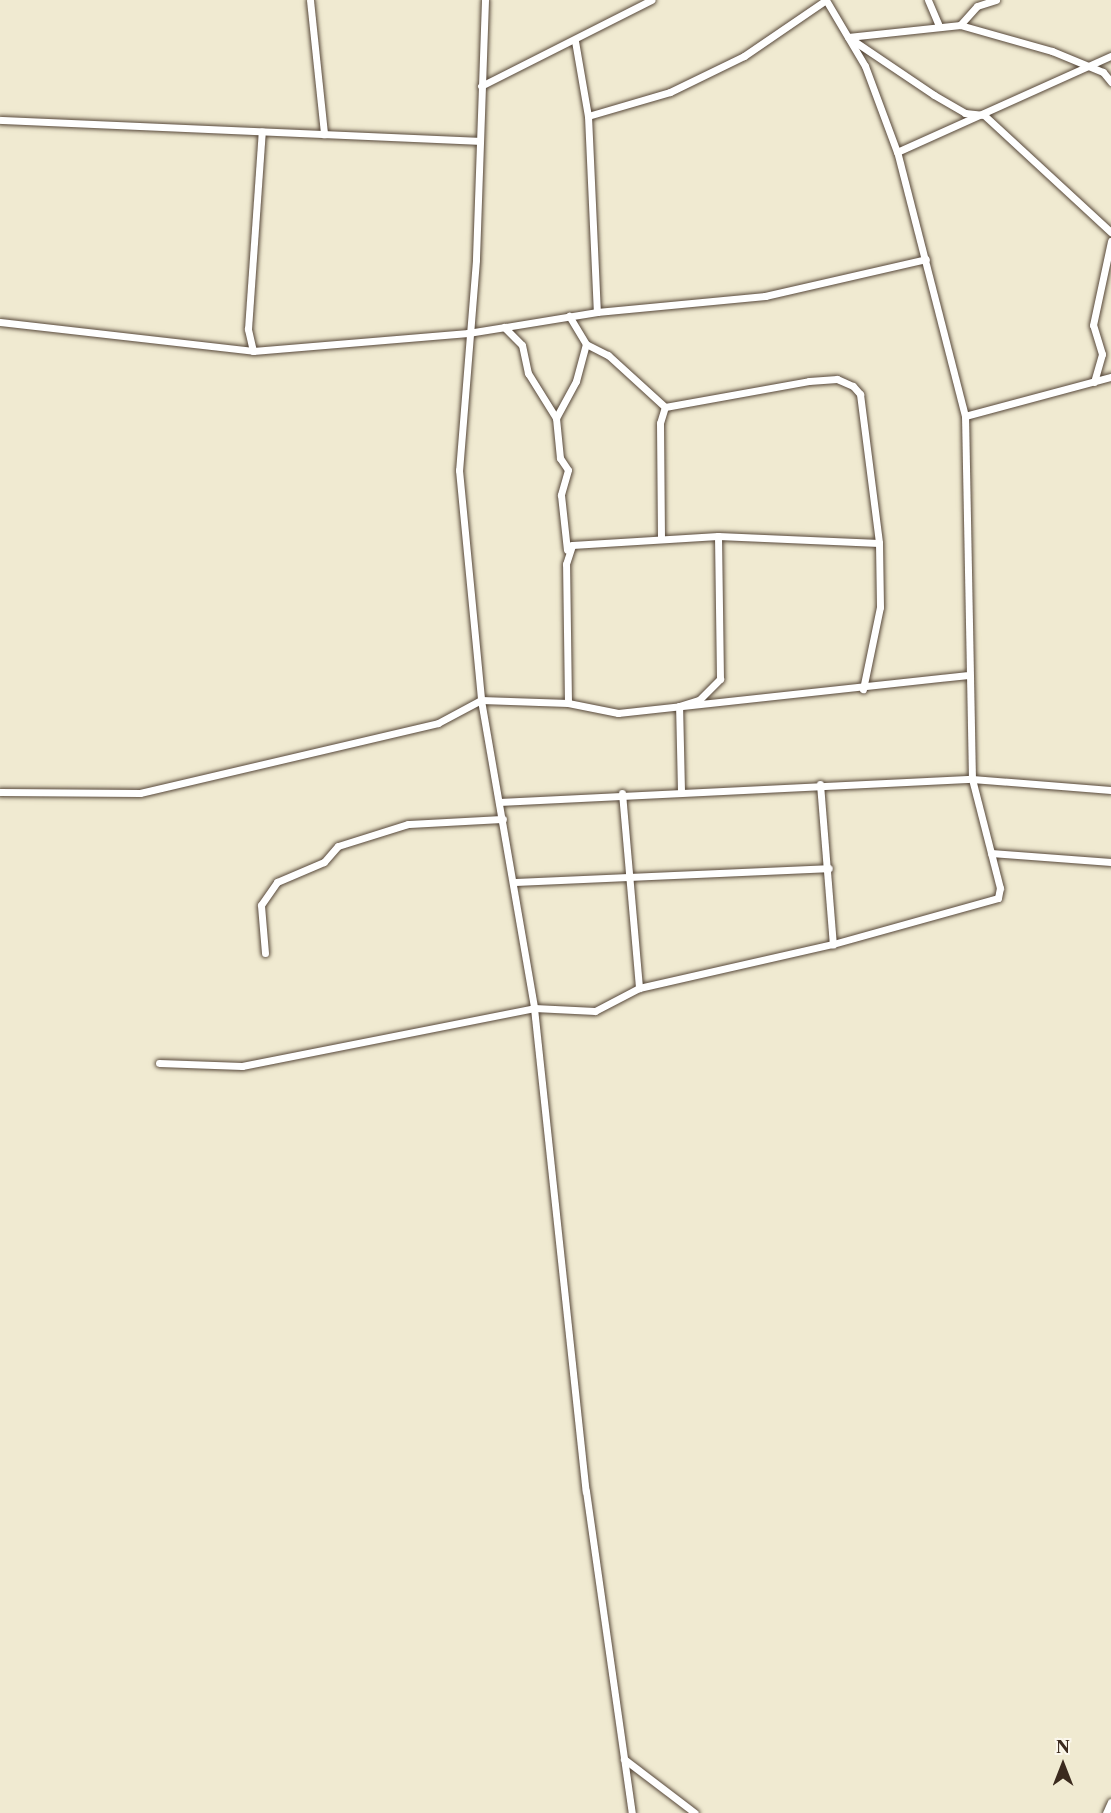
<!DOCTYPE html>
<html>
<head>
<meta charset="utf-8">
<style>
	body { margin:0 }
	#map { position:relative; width:1111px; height:1813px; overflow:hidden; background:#f0ead1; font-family:"Libre Caslon Text",serif }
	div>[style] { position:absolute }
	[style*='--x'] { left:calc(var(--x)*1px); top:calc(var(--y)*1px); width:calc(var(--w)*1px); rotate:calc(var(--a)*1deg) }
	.roads { filter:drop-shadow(0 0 2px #564739) drop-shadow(0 0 2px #564739) }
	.street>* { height:7px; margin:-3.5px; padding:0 3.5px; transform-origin:3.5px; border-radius:3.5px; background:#fff }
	span { translate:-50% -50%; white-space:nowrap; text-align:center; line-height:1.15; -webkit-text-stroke:6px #fbf7ec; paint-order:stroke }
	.north { position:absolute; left:1033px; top:1735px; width:60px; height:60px; -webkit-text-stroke:4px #fbf7ec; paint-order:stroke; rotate:0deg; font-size:16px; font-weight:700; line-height:24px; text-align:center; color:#3b2a1e }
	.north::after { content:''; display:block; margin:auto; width:21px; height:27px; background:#3b2a1e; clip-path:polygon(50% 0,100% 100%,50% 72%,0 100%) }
</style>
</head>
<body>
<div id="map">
	<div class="roads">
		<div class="street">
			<i style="--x:310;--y:0;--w:135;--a:84"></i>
			<i style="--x:485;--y:0;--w:260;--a:92"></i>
			<i style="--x:476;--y:260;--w:211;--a:94.6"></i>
			<i style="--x:459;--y:470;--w:231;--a:84.5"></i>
			<i style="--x:481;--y:700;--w:313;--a:80.2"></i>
			<i style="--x:534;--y:1008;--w:486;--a:83.9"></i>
			<i style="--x:586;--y:1491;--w:325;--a:81.9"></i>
			<i style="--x:928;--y:0;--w:26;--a:67"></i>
			<i style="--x:960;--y:25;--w:25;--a:-48"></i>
			<i style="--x:977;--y:6;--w:20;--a:-18"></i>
			<i style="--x:848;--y:37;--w:113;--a:-6.1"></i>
			<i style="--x:960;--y:25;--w:96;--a:15.8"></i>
			<i style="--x:1052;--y:51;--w:55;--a:22.4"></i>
			<i style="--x:1103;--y:72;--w:13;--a:51"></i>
			<i style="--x:851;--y:39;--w:100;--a:34"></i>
			<i style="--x:934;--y:95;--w:36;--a:30"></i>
			<i style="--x:965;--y:113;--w:19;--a:6"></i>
			<i style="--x:984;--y:115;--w:173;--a:42.7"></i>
			<i style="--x:575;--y:41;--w:76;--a:80.2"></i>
			<i style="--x:588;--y:116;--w:196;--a:87.4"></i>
			<i style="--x:481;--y:86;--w:191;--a:-26.8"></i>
			<i style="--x:588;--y:116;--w:85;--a:-16.3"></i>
			<i style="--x:670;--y:92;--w:82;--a:-25.9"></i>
			<i style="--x:744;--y:56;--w:99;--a:-34.3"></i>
			<i style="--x:0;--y:120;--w:479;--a:2.5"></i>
			<i style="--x:897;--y:152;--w:235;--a:-24.2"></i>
			<i style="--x:0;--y:322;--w:255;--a:6.5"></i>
			<i style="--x:253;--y:351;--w:216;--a:-4.8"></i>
			<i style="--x:468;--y:333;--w:131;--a:-9.2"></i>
			<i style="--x:597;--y:312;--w:169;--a:-5.4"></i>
			<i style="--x:765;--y:296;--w:165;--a:-12.9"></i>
			<i style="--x:504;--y:327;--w:25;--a:45"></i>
			<i style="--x:522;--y:345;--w:29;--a:78"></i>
			<i style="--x:528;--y:373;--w:53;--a:58.1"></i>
			<i style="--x:556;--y:418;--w:40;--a:84.3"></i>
			<i style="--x:560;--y:458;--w:14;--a:56"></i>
			<i style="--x:568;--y:470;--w:26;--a:106"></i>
			<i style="--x:561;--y:495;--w:55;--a:83.8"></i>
			<i style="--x:586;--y:344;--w:25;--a:27"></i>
			<i style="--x:608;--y:355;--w:77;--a:42.4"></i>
			<i style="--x:253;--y:351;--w:23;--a:-103"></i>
			<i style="--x:248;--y:329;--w:198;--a:-86"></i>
			<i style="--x:1094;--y:382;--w:29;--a:-74"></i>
			<i style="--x:1102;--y:354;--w:30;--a:-107"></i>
			<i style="--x:1093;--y:325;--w:86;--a:-77.9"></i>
			<i style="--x:965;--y:416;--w:151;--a:-15"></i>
			<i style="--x:556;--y:418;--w:42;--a:-61.6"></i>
			<i style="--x:576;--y:381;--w:38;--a:-75"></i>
			<i style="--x:586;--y:344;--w:33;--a:-121"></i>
			<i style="--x:661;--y:538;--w:115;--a:-90.5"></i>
			<i style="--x:660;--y:423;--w:17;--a:-73"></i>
			<i style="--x:665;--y:407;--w:146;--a:-10.2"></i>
			<i style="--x:809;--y:381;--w:28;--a:-4"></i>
			<i style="--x:837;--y:379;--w:17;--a:24"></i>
			<i style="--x:853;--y:386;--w:11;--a:49"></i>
			<i style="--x:860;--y:394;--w:150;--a:82.7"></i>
			<i style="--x:879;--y:543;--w:64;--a:89.1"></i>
			<i style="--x:880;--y:607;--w:84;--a:101.7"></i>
			<i style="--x:568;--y:703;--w:139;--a:-90.8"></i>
			<i style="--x:566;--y:564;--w:20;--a:-72"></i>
			<i style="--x:572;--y:545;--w:146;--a:-3.5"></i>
			<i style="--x:718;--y:536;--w:161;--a:2.5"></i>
			<i style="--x:820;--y:784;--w:161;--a:85.4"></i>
			<i style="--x:681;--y:791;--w:85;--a:-91.3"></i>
			<i style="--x:679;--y:706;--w:21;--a:-17"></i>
			<i style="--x:699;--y:700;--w:30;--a:-45"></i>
			<i style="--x:720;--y:679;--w:143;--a:-90.8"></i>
			<i style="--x:0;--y:792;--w:140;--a:0.4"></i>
			<i style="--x:140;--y:793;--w:306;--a:-13.2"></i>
			<i style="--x:438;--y:723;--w:49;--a:-28.1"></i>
			<i style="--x:481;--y:700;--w:87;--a:2"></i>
			<i style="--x:568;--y:703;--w:51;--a:11.3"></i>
			<i style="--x:618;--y:713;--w:350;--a:-6.2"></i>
			<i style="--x:622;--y:793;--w:196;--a:85"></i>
			<i style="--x:499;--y:802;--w:474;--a:-2.8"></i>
			<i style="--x:972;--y:779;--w:139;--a:4.5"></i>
			<i style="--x:991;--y:853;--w:120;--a:4.3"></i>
			<i style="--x:513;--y:882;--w:316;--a:-2.5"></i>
			<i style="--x:265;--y:953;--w:48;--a:-94.8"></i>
			<i style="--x:261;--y:905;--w:28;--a:-55"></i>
			<i style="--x:277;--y:882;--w:51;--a:-23.1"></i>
			<i style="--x:324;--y:862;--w:21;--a:-49"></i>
			<i style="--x:338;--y:846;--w:73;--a:-17.4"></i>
			<i style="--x:408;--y:824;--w:95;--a:-3"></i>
			<i style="--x:159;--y:1063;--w:83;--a:2.1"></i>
			<i style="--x:242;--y:1066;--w:298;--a:-11.2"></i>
			<i style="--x:534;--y:1008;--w:61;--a:2.8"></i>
			<i style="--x:595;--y:1011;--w:50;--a:-27.6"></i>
			<i style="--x:639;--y:988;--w:199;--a:-12.8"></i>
			<i style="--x:833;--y:944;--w:171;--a:-15.6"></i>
			<i style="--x:998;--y:898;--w:10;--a:-79"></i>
			<i style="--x:1000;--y:888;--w:113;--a:-104.4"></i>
			<i style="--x:972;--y:779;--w:363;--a:-91.1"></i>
			<i style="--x:965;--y:416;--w:273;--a:-104.4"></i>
			<i style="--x:897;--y:152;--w:92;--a:-110.4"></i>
			<i style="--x:865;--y:66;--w:77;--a:-120.6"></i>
			<i style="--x:624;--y:1759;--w:89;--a:37.3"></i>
			<i style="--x:1106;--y:1813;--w:12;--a:-66"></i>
		</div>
	</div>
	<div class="north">N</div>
</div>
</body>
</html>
